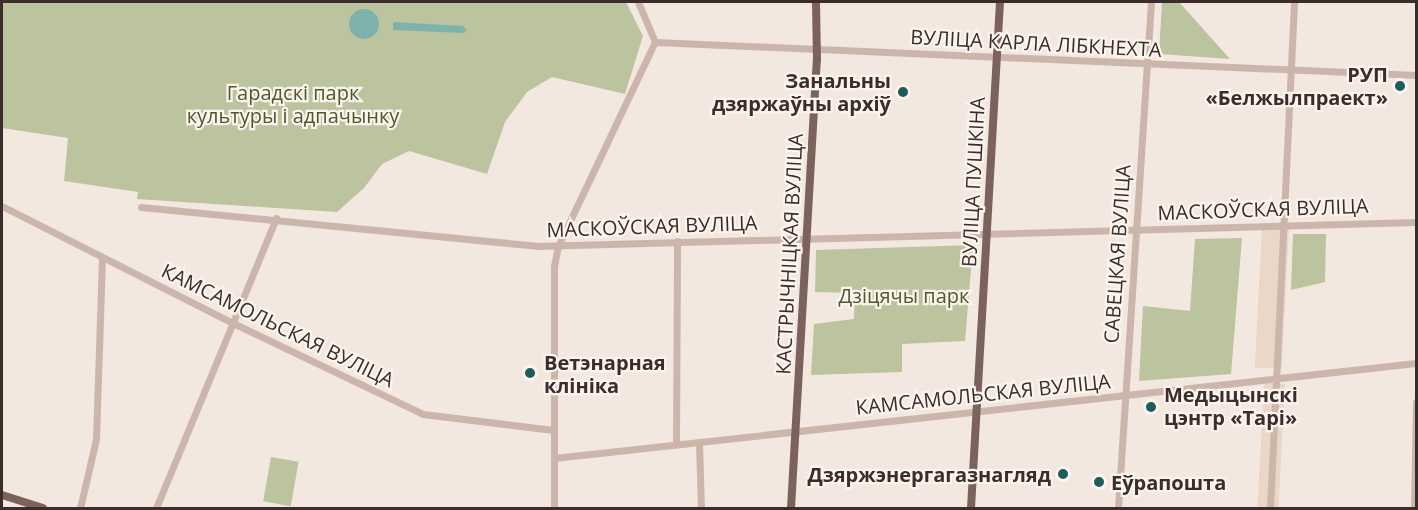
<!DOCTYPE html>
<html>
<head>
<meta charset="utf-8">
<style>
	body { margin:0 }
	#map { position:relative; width:1418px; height:510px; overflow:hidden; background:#f3e8e0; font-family:"Open Sans",sans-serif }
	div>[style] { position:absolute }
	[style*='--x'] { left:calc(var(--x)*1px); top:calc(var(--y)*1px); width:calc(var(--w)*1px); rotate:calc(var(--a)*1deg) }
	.green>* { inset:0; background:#bcc39f; transform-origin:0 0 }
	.plaza>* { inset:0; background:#ebd7c7; transform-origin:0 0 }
	.water>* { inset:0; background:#7fb1ad }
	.round { border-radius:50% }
	.minor>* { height:7px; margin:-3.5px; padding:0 3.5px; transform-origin:3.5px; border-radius:3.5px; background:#ccb6ab }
	.major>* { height:8px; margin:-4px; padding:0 4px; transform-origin:4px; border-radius:4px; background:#7c625c }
	.dots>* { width:16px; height:16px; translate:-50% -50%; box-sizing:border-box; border:3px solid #fbf3ed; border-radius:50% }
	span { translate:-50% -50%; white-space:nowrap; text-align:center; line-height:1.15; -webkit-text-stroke:4.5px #fbf3ed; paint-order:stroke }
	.street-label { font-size:20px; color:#3a2d2b }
	.poi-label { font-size:20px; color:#3a2d2b; font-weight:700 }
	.right { translate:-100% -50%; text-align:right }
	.left { translate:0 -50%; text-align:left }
	.park-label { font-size:20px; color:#4f592e }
	.frame { position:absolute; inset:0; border:3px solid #3a2d2b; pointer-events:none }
</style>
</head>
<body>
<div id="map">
	<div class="green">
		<i style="clip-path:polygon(2px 2px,626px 2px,643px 36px,625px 94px,552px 77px,527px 92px,505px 122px,487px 174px,409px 151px,382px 164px,364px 188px,337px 212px,137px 199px,138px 192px,64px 181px,68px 138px,2px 128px)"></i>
		<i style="clip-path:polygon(1162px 2px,1179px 2px,1230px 59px,1159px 54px)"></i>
		<i style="clip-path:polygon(1293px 234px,1326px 234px,1325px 282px,1291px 290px)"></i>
		<i style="clip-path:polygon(1242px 238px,1231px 374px,1139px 381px,1143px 306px,1190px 311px,1195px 239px)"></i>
		<i style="clip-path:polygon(973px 245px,965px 341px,902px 344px,902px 372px,811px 375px,814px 324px,854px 319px,855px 293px,815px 292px,816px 250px)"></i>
		<i style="left:271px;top:457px;width:28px;height:45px;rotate:10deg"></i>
	</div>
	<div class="plaza">
		<i style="left:1289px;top:229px;width:140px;height:27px;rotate:93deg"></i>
		<i style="left:1285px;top:384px;width:124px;height:21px;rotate:93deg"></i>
	</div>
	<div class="water">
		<i class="round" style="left:349px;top:9px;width:30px;height:30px"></i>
		<i style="clip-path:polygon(393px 22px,463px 26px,467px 30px,463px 33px,393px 30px)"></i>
	</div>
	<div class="minor">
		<i style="--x:655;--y:42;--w:762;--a:2.48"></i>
		<i style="--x:2;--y:206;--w:259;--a:26.9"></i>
		<i style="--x:233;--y:323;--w:211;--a:25.6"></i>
		<i style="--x:423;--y:414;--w:131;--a:7"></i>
		<i style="--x:141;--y:207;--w:398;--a:5.6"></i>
		<i style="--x:537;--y:246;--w:879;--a:-1.56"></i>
		<i style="--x:699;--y:442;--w:66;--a:88.3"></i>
		<i style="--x:676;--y:444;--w:203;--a:-89.7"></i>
		<i style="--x:554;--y:458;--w:867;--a:-6.29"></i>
		<i style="--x:80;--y:508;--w:71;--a:-76.9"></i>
		<i style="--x:96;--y:439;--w:181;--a:-88.1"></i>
		<i style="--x:156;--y:508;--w:314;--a:-67.5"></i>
		<i style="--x:554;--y:508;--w:242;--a:-90"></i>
		<i style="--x:554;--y:266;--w:20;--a:-79"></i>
		<i style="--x:558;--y:246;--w:226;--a:-64.6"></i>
		<i style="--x:655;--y:42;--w:43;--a:-113"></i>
		<i style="--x:1118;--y:508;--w:507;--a:-86.27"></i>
		<i style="--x:1270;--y:508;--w:507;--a:-87.28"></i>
		<i style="--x:1414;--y:508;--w:106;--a:-88.9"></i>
	</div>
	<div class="major">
		<i style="--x:2;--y:495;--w:43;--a:17.6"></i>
		<i style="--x:791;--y:508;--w:449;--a:-86.7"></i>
		<i style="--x:817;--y:60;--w:58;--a:-91"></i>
		<i style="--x:971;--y:508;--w:507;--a:-86.72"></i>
	</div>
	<div class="dots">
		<i style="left:1400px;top:86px;background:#1f5d59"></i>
		<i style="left:903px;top:92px;background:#1f5d59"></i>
		<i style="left:530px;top:373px;background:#1f5d59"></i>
		<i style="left:1151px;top:407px;background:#1f5d59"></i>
		<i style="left:1063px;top:474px;background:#1f5d59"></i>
		<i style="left:1099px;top:482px;background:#1f5d59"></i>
	</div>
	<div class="street-label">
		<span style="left:1036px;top:43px;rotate:3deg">ВУЛІЦА КАРЛА ЛІБКНЕХТА</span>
		<span style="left:973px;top:182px;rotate:-87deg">ВУЛІЦА ПУШКІНА</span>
		<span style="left:1263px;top:209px;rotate:-2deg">МАСКОЎСКАЯ ВУЛІЦА</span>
		<span style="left:652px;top:226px;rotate:-2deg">МАСКОЎСКАЯ ВУЛІЦА</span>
		<span style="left:789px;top:254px;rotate:-87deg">КАСТРЫЧНІЦКАЯ ВУЛІЦА</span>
		<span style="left:1117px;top:254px;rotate:-86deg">САВЕЦКАЯ ВУЛІЦА</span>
		<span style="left:278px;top:325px;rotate:26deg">КАМСАМОЛЬСКАЯ ВУЛІЦА</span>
		<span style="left:983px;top:394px;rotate:-6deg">КАМСАМОЛЬСКАЯ ВУЛІЦА</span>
	</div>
	<div class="poi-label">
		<span class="right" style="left:1388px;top:86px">РУП<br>«Белжылпраект»</span>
		<span class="right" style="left:891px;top:92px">Занальны<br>дзяржаўны архіў</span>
		<span class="left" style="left:544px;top:374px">Ветэнарная<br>клініка</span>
		<span class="left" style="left:1164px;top:406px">Медыцынскі<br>цэнтр «Тарі»</span>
		<span class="right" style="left:1051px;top:474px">Дзяржэнергагазнагляд</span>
		<span class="left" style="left:1111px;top:482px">Еўрапошта</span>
	</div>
	<div class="park-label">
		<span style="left:293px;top:104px">Гарадскі парк<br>культуры і адпачынку</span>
		<span style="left:904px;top:295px">Дзіцячы парк</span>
	</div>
	<div class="frame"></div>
</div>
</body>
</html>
